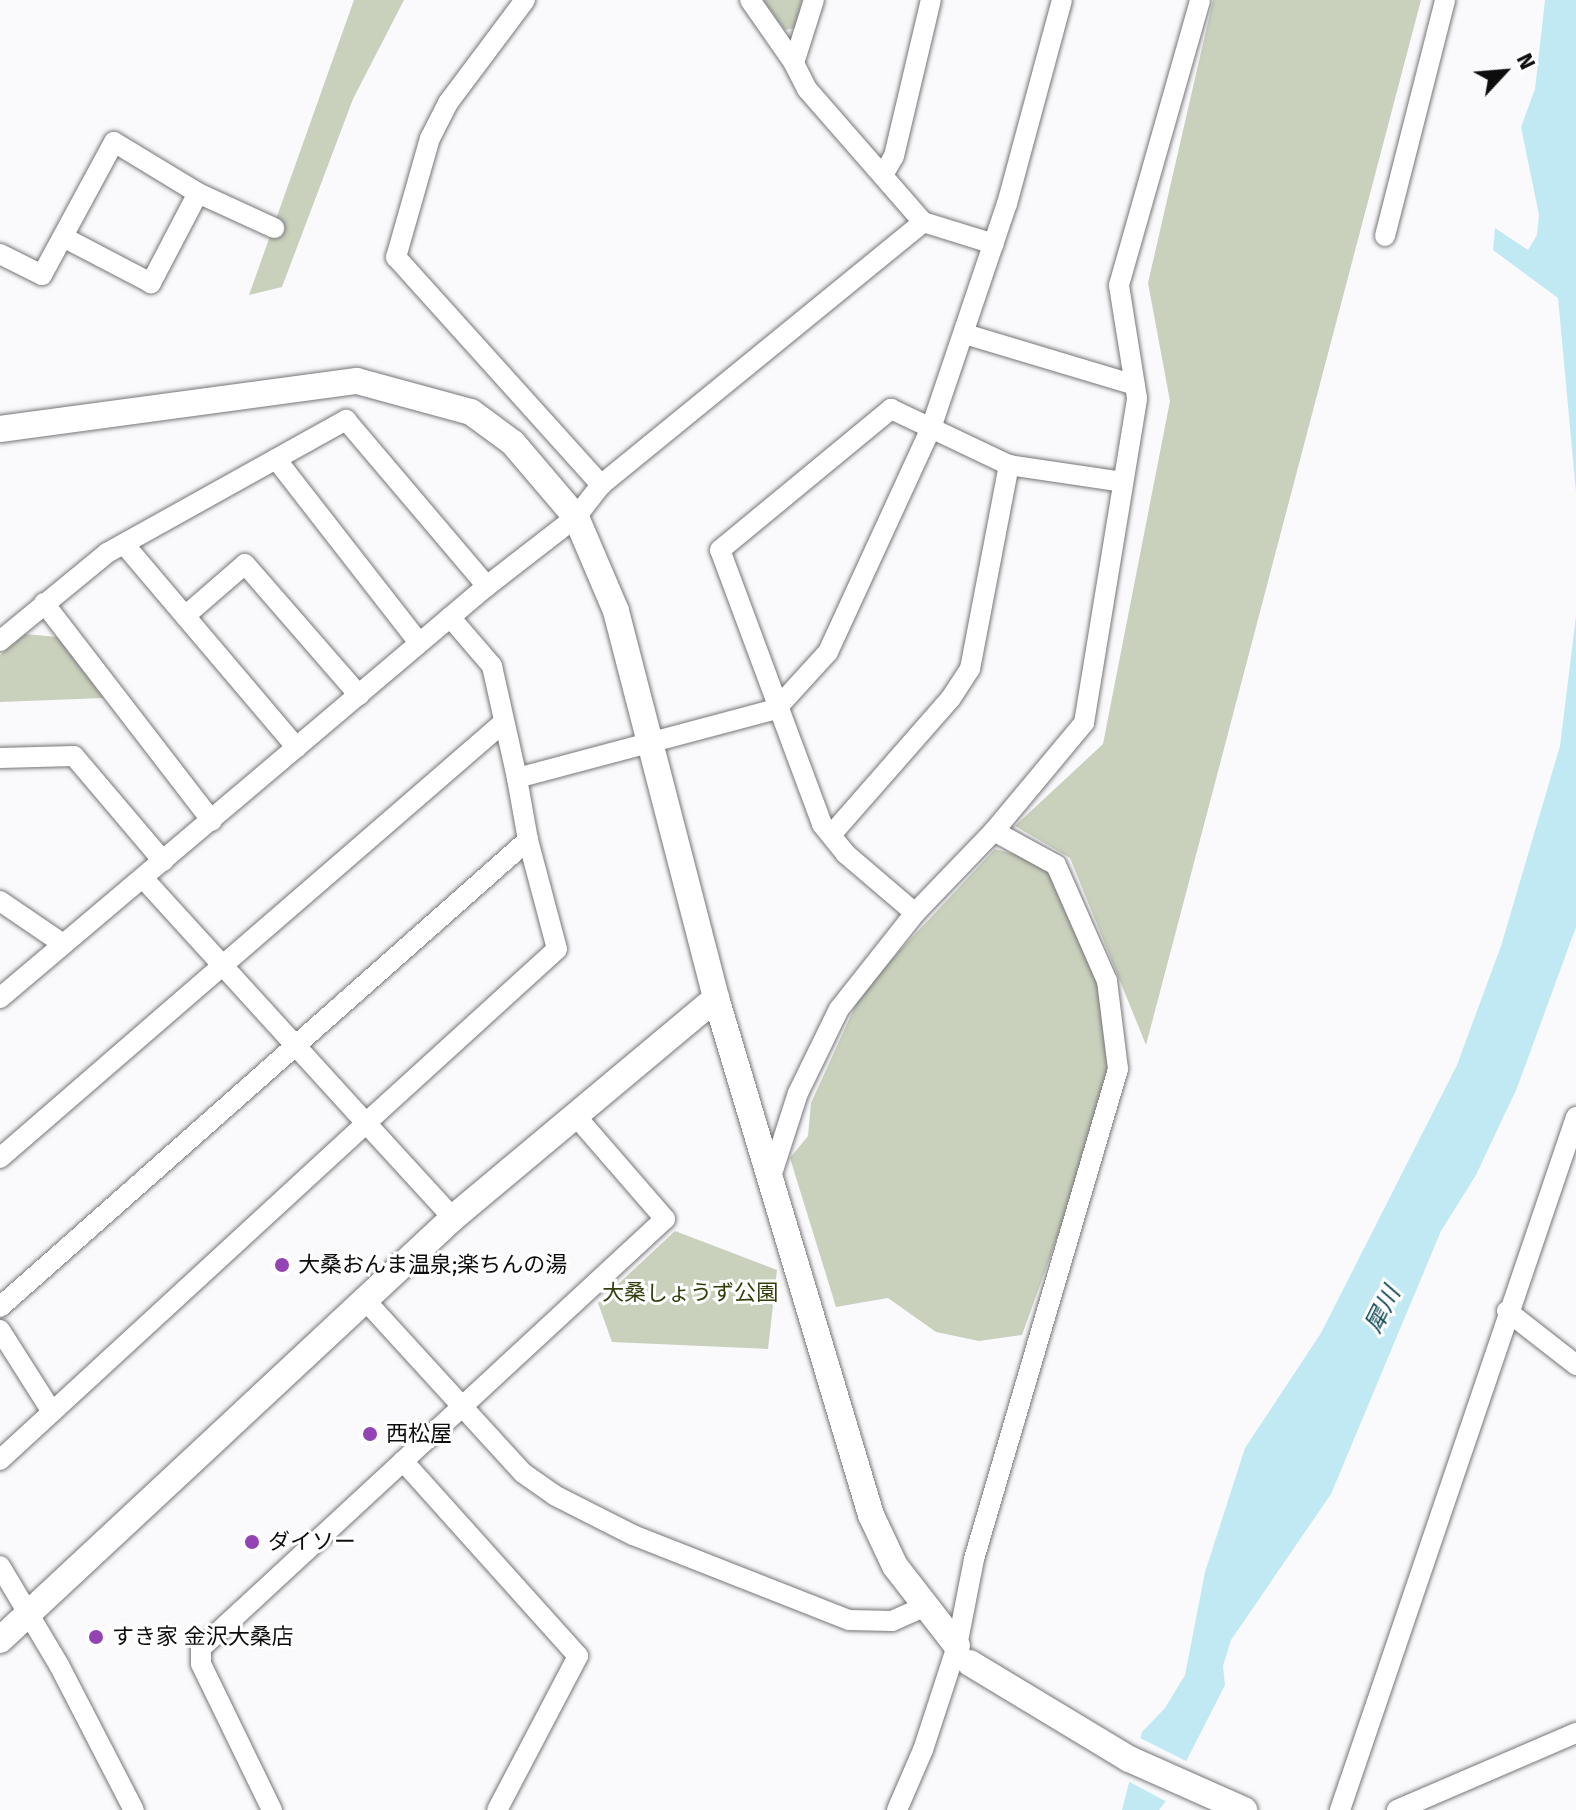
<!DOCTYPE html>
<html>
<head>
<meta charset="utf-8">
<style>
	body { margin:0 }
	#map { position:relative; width:1576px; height:1810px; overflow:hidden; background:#fafafd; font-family:"Fira Sans","Noto Sans JP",sans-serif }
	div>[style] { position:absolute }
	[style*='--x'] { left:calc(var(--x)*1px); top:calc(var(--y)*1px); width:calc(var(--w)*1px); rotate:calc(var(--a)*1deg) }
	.green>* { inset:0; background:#c9d0bc }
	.water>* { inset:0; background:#c1e9f3 }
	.pier>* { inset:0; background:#fafafd }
	.roads { filter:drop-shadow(0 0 2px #767678) drop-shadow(0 0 2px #767678) }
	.minor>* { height:20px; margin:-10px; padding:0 10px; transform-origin:10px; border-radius:10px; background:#fff }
	.tertiary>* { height:26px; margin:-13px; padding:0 13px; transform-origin:13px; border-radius:13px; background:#fff }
	.dots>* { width:22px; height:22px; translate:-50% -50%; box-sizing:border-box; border:4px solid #fff; border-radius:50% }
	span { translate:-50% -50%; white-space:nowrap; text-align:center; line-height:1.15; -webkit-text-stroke:6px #fff; paint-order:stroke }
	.poi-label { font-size:22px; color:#0d0d0e }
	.left { translate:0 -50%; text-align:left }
	.park-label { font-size:22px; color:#33400e }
	.water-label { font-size:24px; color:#0d4652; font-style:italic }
	.north { position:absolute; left:1464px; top:32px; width:80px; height:80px; -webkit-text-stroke:6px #fff; paint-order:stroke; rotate:64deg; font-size:22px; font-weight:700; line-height:32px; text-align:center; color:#0d0d0e }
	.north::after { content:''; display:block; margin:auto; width:28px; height:36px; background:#0d0d0e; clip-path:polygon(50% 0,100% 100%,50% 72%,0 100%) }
</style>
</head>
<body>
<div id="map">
	<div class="green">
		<i style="clip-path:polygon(354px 0,404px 0,353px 99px,282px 287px,249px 295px)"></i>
		<i style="clip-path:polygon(763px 0,802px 0,796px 28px,785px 30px)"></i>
		<i style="clip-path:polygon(1213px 0,1421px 0,1146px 1045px,1070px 858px,1015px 826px,1103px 744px,1170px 401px,1148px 283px)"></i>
		<i style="clip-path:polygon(25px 634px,57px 637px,104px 698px,0 702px,0 655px)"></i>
		<i style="clip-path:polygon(995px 849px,1056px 865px,1107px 981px,1118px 1069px,1022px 1335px,979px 1341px,936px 1332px,888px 1298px,836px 1307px,790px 1158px,808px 1136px,811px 1103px,862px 991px)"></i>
		<i style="clip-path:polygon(675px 1231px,777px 1270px,768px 1349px,612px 1342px,598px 1303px)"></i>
	</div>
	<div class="water">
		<i style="clip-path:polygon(1545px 0,1576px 0,1576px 492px,1558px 298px,1493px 250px,1495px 228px,1528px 250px,1537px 235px,1539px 215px,1521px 127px,1535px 89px)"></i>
		<i style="clip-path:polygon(1576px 616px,1576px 927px,1517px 1088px,1476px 1175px,1441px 1231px,1331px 1494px,1231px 1640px,1223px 1666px,1225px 1685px,1166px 1801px,1159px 1810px,1122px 1810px,1142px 1732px,1165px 1708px,1185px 1675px,1205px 1572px,1245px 1448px,1321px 1333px,1457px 1065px,1501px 946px,1560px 746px)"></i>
	</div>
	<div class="pier">
		<i style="clip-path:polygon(1136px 1736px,1190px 1763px,1169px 1803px,1126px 1780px)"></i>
	</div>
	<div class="roads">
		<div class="minor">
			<i style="--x:525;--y:0;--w:129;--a:126.8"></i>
			<i style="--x:448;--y:103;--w:39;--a:117"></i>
			<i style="--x:430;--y:138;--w:124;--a:105.9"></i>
			<i style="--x:396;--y:257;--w:307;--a:48"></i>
			<i style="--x:750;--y:0;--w:77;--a:55.1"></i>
			<i style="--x:883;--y:175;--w:22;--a:-60"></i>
			<i style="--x:894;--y:156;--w:160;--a:-76.7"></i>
			<i style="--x:198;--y:193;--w:84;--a:24.7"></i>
			<i style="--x:923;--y:222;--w:74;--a:17.2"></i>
			<i style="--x:1385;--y:236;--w:244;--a:-75.7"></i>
			<i style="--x:0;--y:254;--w:47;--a:26.6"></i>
			<i style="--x:42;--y:275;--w:151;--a:-61.6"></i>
			<i style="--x:114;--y:142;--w:98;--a:31.3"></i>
			<i style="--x:198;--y:193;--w:102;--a:117.6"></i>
			<i style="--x:151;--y:283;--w:99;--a:-152.4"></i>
			<i style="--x:965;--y:334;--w:177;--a:16.7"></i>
			<i style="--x:276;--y:459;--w:233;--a:52.1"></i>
			<i style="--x:124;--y:544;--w:267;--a:49.7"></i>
			<i style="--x:44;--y:603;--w:275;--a:52.4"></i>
			<i style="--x:185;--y:616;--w:79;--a:-40.9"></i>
			<i style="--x:245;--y:564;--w:174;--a:49"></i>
			<i style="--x:450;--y:617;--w:65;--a:49.4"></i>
			<i style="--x:492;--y:666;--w:115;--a:77.4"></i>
			<i style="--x:0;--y:641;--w:139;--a:-39.4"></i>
			<i style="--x:107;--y:553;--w:274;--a:-29.1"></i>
			<i style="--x:346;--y:420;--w:218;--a:49.7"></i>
			<i style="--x:0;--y:758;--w:74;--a:-1.5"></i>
			<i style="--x:74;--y:756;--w:138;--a:49.7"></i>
			<i style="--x:831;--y:835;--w:182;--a:-48.8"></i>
			<i style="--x:951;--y:698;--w:35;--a:-57"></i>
			<i style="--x:970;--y:669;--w:208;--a:-79.2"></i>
			<i style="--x:143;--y:878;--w:331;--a:47.7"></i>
			<i style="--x:366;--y:1123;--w:258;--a:-42.3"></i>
			<i style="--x:557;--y:949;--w:113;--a:-104.9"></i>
			<i style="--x:0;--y:901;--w:76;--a:34.3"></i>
			<i style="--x:915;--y:913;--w:91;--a:-139.5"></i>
			<i style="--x:846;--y:854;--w:38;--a:-129"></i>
			<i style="--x:822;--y:824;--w:292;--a:-110.4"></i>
			<i style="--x:720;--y:550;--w:222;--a:-39.5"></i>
			<i style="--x:891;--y:409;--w:131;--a:25.4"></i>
			<i style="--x:1009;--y:465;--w:115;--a:8.5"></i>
			<i style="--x:0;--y:998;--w:638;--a:-40.23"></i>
			<i style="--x:487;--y:586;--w:113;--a:-37.8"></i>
			<i style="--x:576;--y:517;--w:41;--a:-52"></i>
			<i style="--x:601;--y:485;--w:416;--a:-39.2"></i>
			<i style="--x:923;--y:222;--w:176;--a:-131.1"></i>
			<i style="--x:807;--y:89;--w:29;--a:-117"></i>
			<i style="--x:794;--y:63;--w:66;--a:-72.4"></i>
			<i style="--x:0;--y:1158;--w:666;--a:-40.86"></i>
			<i style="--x:770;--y:1180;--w:91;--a:-72.2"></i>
			<i style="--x:798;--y:1093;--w:93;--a:-64"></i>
			<i style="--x:839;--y:1009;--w:122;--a:-51.6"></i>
			<i style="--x:915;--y:913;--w:114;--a:-46.1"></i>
			<i style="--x:365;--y:1300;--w:234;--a:47.6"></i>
			<i style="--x:523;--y:1473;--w:38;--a:35"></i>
			<i style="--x:554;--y:1495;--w:89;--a:26.9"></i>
			<i style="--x:633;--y:1535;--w:232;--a:21.5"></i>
			<i style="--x:849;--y:1620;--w:43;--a:1.3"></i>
			<i style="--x:892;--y:1621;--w:35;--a:-24"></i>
			<i style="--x:0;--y:1307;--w:705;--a:-41.49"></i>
			<i style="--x:528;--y:840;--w:63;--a:-100.1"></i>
			<i style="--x:517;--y:778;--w:268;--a:-14.9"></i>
			<i style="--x:776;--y:709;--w:77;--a:-47.6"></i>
			<i style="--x:828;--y:652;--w:247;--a:-65.3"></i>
			<i style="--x:931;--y:428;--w:237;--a:-71.3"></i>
			<i style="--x:1007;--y:204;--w:211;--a:-74.9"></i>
			<i style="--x:1507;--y:1311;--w:88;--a:38"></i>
			<i style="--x:0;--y:1330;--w:97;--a:57.6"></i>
			<i style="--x:0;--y:1460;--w:498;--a:-42.6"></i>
			<i style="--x:366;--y:1123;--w:129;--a:47.5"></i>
			<i style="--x:403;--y:1461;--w:262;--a:48.1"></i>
			<i style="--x:578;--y:1656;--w:174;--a:117.7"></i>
			<i style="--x:0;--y:1566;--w:115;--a:59.2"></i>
			<i style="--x:59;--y:1665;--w:163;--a:62.7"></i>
			<i style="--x:272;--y:1810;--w:162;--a:-115.9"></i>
			<i style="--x:201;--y:1664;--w:16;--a:-90"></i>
			<i style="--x:201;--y:1648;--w:632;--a:-42.76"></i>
			<i style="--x:665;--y:1219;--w:139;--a:-130.9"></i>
			<i style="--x:897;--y:1810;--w:65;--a:-66.6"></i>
			<i style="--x:923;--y:1750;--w:109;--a:-71.9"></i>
			<i style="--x:957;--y:1646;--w:89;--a:-78.9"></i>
			<i style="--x:974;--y:1559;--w:511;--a:-73.62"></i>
			<i style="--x:1118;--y:1069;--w:89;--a:-97.1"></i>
			<i style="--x:1107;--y:981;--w:127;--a:-113.7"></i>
			<i style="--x:1056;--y:865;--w:71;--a:-151.3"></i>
			<i style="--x:994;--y:831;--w:141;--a:-50.2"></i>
			<i style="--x:1084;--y:723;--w:329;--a:-80.7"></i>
			<i style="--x:1137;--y:398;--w:114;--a:-99.1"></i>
			<i style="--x:1119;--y:285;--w:296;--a:-74.1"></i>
			<i style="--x:1340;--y:1810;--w:732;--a:-71.19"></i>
			<i style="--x:1397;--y:1810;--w:195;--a:-23.3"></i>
		</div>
		<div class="tertiary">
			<i style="--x:0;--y:429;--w:360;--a:-7.7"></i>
			<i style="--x:357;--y:381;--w:118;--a:15.2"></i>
			<i style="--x:471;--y:412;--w:52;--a:36.4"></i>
			<i style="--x:513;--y:443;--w:97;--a:49.6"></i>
			<i style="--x:576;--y:517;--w:102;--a:66.9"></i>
			<i style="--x:616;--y:611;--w:400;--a:75.5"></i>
			<i style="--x:716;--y:998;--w:540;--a:73.31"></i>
			<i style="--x:871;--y:1515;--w:56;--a:64.8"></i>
			<i style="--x:895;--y:1566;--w:101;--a:52.2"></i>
			<i style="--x:0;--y:1640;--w:619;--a:-42.97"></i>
			<i style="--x:453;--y:1218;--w:343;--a:-39.9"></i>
			<i style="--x:970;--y:1663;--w:186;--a:31.1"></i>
			<i style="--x:1129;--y:1759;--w:126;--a:23.9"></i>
		</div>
	</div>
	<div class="dots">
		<i style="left:282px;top:1265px;background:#9343b3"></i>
		<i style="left:370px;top:1434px;background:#9343b3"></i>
		<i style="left:252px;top:1542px;background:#9343b3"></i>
		<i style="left:96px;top:1637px;background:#9343b3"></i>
	</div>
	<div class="poi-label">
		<span class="left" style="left:298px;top:1265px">大桑おんま温泉;楽ちんの湯</span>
		<span class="left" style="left:386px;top:1434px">西松屋</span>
		<span class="left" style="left:268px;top:1542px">ダイソー</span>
		<span class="left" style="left:112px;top:1637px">すき家 金沢大桑店</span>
	</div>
	<div class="park-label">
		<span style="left:690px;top:1293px">大桑しょうず公園</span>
	</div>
	<div class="water-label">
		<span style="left:1383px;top:1310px;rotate:-63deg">犀川</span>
	</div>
	<div class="north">N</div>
</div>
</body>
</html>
